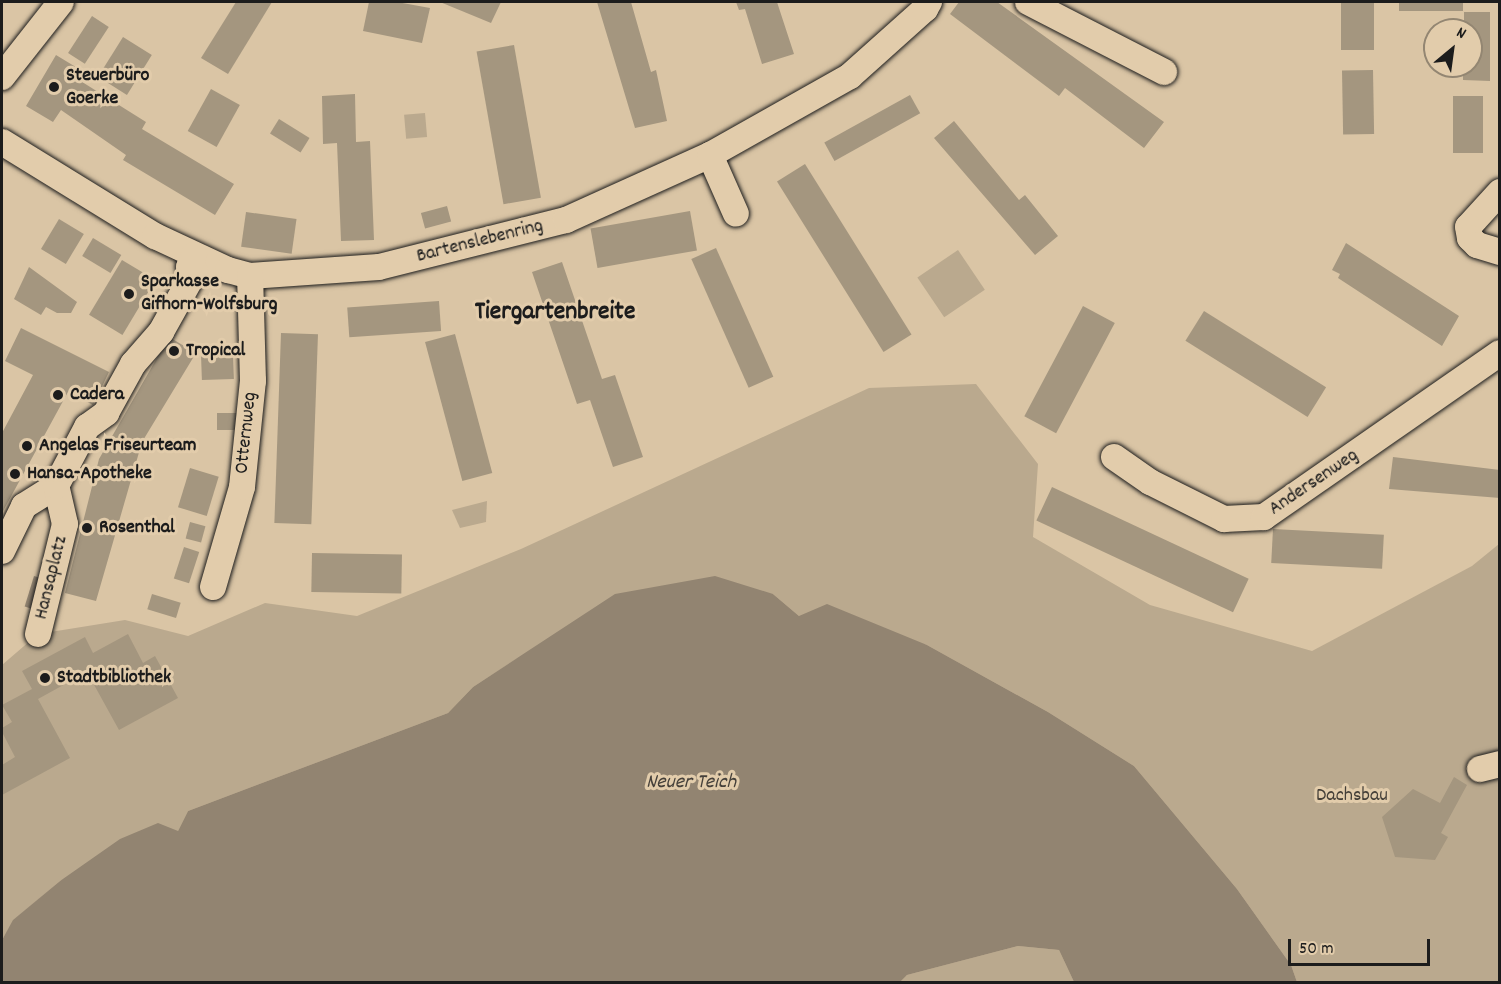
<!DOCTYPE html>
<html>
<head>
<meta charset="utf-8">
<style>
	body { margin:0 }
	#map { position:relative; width:1501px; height:984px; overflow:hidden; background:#dac5a5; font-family:Dekko,sans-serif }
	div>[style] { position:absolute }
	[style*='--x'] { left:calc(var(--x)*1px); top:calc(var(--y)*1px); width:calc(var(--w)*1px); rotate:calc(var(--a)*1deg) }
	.green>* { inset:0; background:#baa98e; transform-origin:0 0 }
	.water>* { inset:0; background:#928471; transform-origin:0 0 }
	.building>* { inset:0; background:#a4967f; transform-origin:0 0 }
	.roads { filter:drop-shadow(0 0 2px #1c1c1c) drop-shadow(0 0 2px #1c1c1c) }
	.minor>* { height:26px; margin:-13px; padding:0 13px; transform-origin:13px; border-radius:13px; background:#e2ccab }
	.dots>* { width:16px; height:16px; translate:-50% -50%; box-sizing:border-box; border:3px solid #e2ccab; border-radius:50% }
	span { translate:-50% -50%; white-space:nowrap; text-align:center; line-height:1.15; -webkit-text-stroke:6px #e2ccab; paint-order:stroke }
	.poi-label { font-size:20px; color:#1c1c1c; font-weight:700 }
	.left { translate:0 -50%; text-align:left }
	.street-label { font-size:20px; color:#1c1c1c }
	.park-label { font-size:20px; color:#443f38 }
	.water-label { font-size:21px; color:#45403a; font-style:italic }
	.district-label { font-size:26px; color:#1c1c1c; font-weight:700 }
	.frame { position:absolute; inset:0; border:3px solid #1c1c1c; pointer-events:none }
	.north { position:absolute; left:1423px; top:18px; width:60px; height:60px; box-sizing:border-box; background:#e2ccab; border:2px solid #938672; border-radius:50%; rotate:29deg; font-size:16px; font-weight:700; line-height:24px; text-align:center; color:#1c1c1c }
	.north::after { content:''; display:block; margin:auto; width:21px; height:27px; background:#1c1c1c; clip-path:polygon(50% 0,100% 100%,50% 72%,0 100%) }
	.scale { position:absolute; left:1288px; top:939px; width:142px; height:27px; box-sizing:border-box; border:3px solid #1c1c1c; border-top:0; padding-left:8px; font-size:18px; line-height:21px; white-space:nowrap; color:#1c1c1c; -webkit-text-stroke:4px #e2ccab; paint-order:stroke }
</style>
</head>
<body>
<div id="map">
	<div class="green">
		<i style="left:425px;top:113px;width:24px;height:21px;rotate:85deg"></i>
		<i style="left:958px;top:250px;width:48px;height:49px;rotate:56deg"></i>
		<i style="clip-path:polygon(976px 384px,1038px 464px,1033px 537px,1150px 605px,1312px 651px,1472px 566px,1499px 544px,1499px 982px,1297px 982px,1291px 965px,1237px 889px,1134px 766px,1048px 712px,927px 645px,799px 616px,773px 594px,516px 659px,473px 687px,448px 713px,188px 811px,178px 831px,60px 881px,14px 920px,2px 940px,2px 665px,38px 634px,125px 620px,188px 636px,265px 603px,357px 616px,521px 549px,869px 388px)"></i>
		<i style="clip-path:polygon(487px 501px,486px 522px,460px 528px,452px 510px)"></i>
		<i style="clip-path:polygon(1018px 946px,1059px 950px,1074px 982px,900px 982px,907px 975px)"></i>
	</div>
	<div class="water">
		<i style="left:34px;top:576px;width:14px;height:32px;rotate:17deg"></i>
		<i style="clip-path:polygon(715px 576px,773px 594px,799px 616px,827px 604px,927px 645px,1048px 712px,1134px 766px,1237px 889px,1291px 965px,1297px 982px,1074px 982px,1059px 950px,1018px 946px,907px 975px,900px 982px,2px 982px,2px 940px,13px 920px,60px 881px,120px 839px,158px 823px,178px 831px,188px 811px,448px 713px,473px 687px,615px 594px)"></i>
	</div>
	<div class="building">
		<i style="clip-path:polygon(236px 2px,272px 2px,228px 74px,201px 58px)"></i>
		<i style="clip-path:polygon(369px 2px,397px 2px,430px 8px,422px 43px,363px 31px)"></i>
		<i style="clip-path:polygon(440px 2px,501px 2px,491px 23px)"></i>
		<i style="clip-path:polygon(597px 2px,631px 2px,651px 72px,656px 70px,667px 121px,635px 128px)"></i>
		<i style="clip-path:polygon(736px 2px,777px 2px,794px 54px,762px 64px,745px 9px,739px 10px)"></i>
		<i style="clip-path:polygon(959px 2px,997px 2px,1164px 122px,1144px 148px,1065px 88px,1059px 96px,950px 14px)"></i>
		<i style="left:1341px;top:2px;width:33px;height:48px"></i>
		<i style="left:1399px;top:2px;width:64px;height:9px"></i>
		<i style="clip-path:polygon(1464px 12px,1490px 12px,1490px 81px,1463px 80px,1463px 66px,1471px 66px,1471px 30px,1464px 30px)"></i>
		<i style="left:92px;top:16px;width:20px;height:44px;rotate:33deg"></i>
		<i style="left:123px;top:37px;width:34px;height:47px;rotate:32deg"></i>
		<i style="left:514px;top:45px;width:155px;height:38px;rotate:80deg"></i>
		<i style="clip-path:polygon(56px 55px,84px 72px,79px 80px,146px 122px,142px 129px,234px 184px,215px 215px,123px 160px,126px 155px,61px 110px,53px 122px,26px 106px)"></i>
		<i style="left:1373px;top:70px;width:64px;height:31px;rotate:89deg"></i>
		<i style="left:211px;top:89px;width:33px;height:48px;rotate:29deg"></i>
		<i style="clip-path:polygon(355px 94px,356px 142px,370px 141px,374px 240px,341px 241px,337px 143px,323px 144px,322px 96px)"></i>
		<i style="left:910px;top:95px;width:21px;height:98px;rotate:61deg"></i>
		<i style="left:1483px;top:96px;width:57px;height:30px;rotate:90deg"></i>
		<i style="left:279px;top:119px;width:36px;height:17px;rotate:32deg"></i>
		<i style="clip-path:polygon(954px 121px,1019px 200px,1025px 195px,1058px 236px,1035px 255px,934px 138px)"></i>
		<i style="left:805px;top:164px;width:201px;height:33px;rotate:58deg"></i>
		<i style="left:447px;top:206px;width:16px;height:27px;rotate:75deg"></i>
		<i style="left:690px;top:211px;width:40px;height:101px;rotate:80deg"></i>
		<i style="left:246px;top:212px;width:51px;height:35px;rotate:8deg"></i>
		<i style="left:59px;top:219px;width:29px;height:35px;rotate:31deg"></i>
		<i style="left:93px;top:238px;width:33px;height:21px;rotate:31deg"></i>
		<i style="clip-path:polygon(1346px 243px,1459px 316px,1442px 346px,1338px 278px,1340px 274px,1332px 270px)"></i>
		<i style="left:716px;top:248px;width:141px;height:27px;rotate:66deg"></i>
		<i style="left:122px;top:260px;width:39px;height:64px;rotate:31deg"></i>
		<i style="clip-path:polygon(562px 262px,602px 379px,615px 375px,643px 457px,613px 467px,590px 400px,577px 404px,532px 272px)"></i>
		<i style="clip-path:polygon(29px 267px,77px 302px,71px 313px,57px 313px,46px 307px,41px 315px,14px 299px)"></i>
		<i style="left:439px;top:301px;width:30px;height:92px;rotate:86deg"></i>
		<i style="left:1083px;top:306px;width:36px;height:125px;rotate:28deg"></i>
		<i style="left:1204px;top:311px;width:144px;height:35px;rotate:32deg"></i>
		<i style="clip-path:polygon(21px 328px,109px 372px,93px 405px,68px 392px,2px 513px,2px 433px,33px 375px,5px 361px)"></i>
		<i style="left:281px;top:333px;width:37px;height:190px;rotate:2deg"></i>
		<i style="left:455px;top:334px;width:144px;height:31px;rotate:75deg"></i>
		<i style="clip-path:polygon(169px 337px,196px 353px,142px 442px,96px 601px,65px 593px,99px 459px)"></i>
		<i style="left:233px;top:354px;width:25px;height:32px;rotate:88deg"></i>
		<i style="left:217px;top:413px;width:20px;height:17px"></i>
		<i style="clip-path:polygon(1393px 457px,1500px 470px,1500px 498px,1389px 489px)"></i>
		<i style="left:190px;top:468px;width:30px;height:41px;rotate:17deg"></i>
		<i style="left:1052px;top:487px;width:217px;height:37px;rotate:25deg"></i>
		<i style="left:190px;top:522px;width:16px;height:17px;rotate:15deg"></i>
		<i style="left:1273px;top:529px;width:111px;height:34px;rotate:3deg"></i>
		<i style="left:184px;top:547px;width:16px;height:33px;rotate:18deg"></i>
		<i style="left:312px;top:553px;width:90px;height:39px;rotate:1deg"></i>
		<i style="left:152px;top:594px;width:30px;height:16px;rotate:17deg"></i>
		<i style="clip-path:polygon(128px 634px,143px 663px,155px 656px,178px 698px,119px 730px,87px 672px,38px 699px,70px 758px,2px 795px,2px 765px,15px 757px,2px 732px,2px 728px,12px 722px,2px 705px,32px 689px,22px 671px,85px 637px,93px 653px)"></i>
		<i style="clip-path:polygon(1454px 777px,1467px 785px,1441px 833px,1448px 837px,1435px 860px,1395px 857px,1382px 817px,1413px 789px,1440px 803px)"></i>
	</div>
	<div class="roads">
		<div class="minor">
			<i style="--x:1028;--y:2;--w:153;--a:27.2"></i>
			<i style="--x:2;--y:77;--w:95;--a:-51.8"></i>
			<i style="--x:2;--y:142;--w:180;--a:31.6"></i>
			<i style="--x:155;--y:236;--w:81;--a:25"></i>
			<i style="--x:228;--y:270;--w:23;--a:15"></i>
			<i style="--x:250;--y:276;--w:129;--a:-4"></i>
			<i style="--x:379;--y:267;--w:193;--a:-14.1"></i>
			<i style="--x:566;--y:220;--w:158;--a:-24.3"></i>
			<i style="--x:710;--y:155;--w:161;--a:-29.4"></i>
			<i style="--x:850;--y:76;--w:101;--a:-41.8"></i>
			<i style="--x:925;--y:9;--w:8;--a:-60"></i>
			<i style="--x:710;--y:155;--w:64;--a:66.2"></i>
			<i style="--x:1500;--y:192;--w:47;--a:132.4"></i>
			<i style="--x:1468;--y:227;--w:11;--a:80"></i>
			<i style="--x:1470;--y:238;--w:10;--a:45"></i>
			<i style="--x:1477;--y:245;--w:24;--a:17"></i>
			<i style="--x:1114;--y:457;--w:44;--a:34.8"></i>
			<i style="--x:1150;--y:482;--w:83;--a:26.6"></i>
			<i style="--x:1224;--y:519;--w:40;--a:-2.9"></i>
			<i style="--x:1264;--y:517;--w:287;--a:-34.8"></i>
			<i style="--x:2;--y:551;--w:50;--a:-63.9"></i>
			<i style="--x:24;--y:506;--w:38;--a:-32"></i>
			<i style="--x:213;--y:587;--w:104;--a:-73.8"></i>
			<i style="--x:242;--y:487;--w:107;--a:-84.1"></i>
			<i style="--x:253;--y:381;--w:105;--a:-91.6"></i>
			<i style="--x:38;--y:634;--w:113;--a:-76.2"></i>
			<i style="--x:65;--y:524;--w:39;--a:-103"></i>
			<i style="--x:56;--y:486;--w:67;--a:-62.3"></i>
			<i style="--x:87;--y:427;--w:24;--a:-36"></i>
			<i style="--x:106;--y:413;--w:56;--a:-61.1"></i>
			<i style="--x:133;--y:364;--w:43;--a:-48.8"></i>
			<i style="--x:161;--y:332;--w:70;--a:-60.9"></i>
			<i style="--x:195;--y:271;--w:7;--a:-146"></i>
			<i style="--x:189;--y:267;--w:13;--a:-67"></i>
			<i style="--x:1480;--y:769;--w:21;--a:-14"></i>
		</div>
	</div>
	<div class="dots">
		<i style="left:54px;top:87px;background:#1c1c1c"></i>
		<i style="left:129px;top:294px;background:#1c1c1c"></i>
		<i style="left:174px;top:351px;background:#1c1c1c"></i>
		<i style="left:58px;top:395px;background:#1c1c1c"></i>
		<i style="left:27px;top:446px;background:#1c1c1c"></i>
		<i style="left:15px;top:474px;background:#1c1c1c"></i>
		<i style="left:87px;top:528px;background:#1c1c1c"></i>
		<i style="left:45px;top:678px;background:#1c1c1c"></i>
	</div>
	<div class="poi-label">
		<span class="left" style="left:66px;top:88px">Steuerbüro<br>Goerke</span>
		<span class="left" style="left:141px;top:294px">Sparkasse<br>Gifhorn-Wolfsburg</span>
		<span class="left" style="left:186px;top:351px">Tropical</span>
		<span class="left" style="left:70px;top:395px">Cadera</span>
		<span class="left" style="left:39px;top:446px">Angelas Friseurteam</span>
		<span class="left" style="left:27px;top:474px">Hansa-Apotheke</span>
		<span class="left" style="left:99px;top:528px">Rosenthal</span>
		<span class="left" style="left:57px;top:678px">Stadtbibliothek</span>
	</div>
	<div class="street-label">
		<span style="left:480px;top:242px;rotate:-14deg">Bartenslebenring</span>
		<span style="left:247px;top:433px;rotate:-84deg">Otternweg</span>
		<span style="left:1314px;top:483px;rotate:-34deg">Andersenweg</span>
		<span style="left:52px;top:578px;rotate:-76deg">Hansaplatz</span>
	</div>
	<div class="park-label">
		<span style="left:1352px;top:796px">Dachsbau</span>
	</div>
	<div class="water-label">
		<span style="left:691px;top:783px">Neuer Teich</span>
	</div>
	<div class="district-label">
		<span style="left:555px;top:313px">Tiergartenbreite</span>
	</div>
	<div class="frame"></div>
	<div class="north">N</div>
	<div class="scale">50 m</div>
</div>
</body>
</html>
